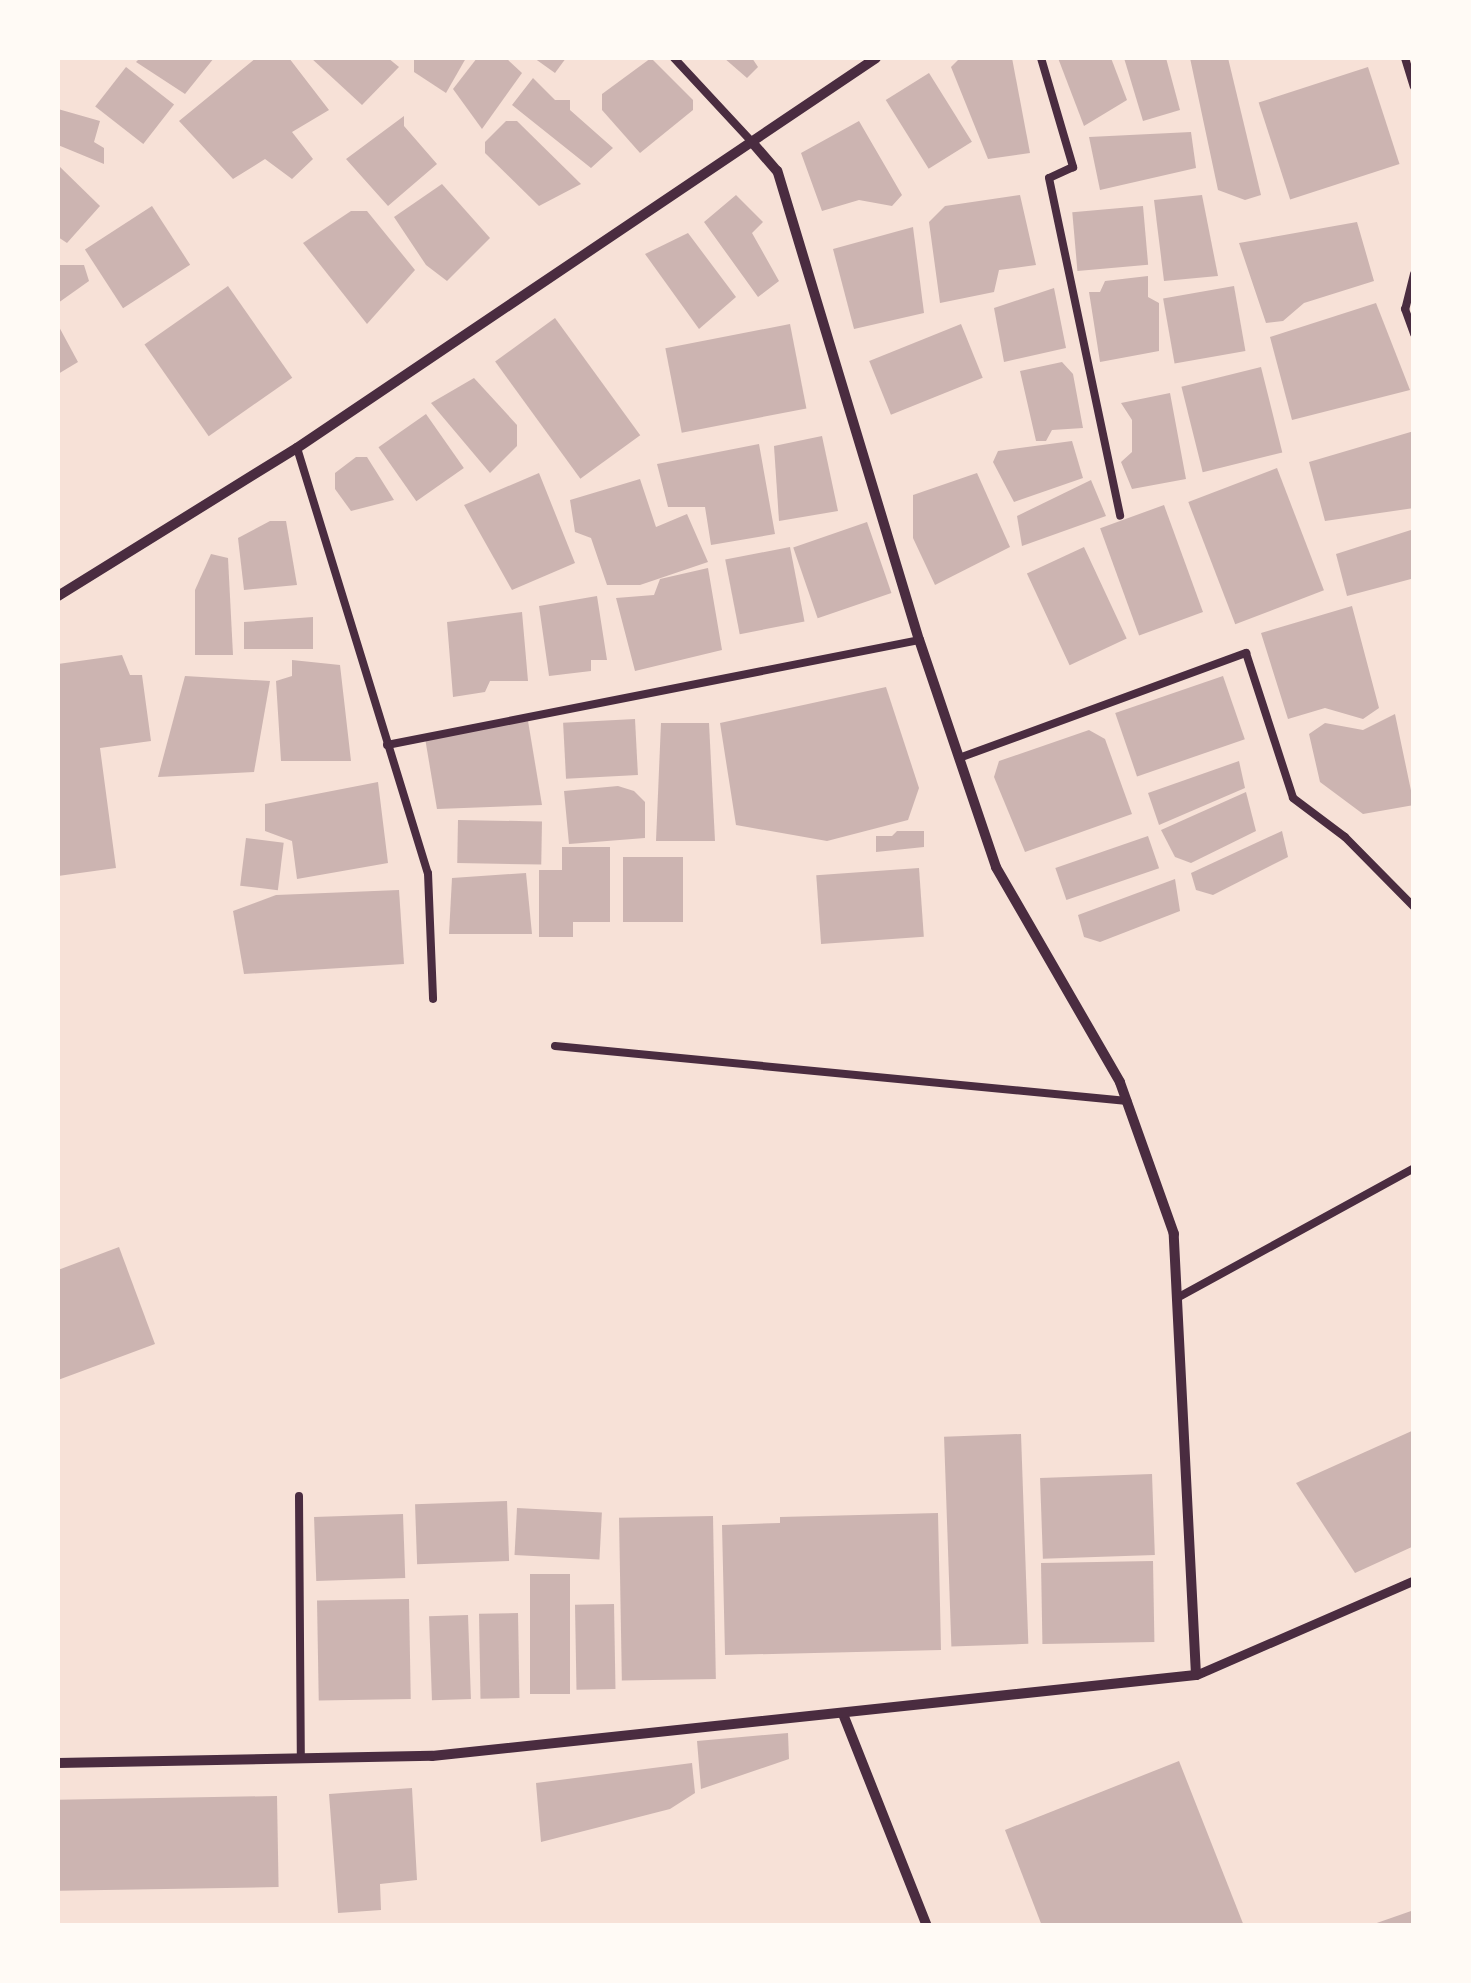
<!DOCTYPE html>
<html>
<head>
<meta charset="utf-8">
<style>
	body { margin:0 }
	#map { position:relative; width:1471px; height:1983px; overflow:hidden; background:#f7e1d7; font-family:"Space Grotesk",sans-serif }
	div>[style] { position:absolute }
	[style*='--x'] { left:calc(var(--x)*1px); top:calc(var(--y)*1px); width:calc(var(--w)*1px); rotate:calc(var(--a)*1deg) }
	.building>* { inset:0; background:#ccb4b1; transform-origin:0 0 }
	.service>* { height:8px; margin:-4px; padding:0 4px; transform-origin:4px; border-radius:4px; background:#4a2c40 }
	.pedestrian>* { height:9px; margin:-4.5px; padding:0 4.5px; transform-origin:4.5px; border-radius:4.5px; background:#4a2c40 }
	.minor>* { height:10px; margin:-5px; padding:0 5px; transform-origin:5px; border-radius:5px; background:#4a2c40 }
	span { translate:-50% -50%; white-space:nowrap; text-align:center; line-height:1.15; -webkit-text-stroke:9px #fffaf5; paint-order:stroke }
	.frame { position:absolute; inset:0; border:60px solid #fffaf5; pointer-events:none }
</style>
</head>
<body>
<div id="map">
	<div class="building">
		<i style="clip-path:polygon(140px 58px,214px 58px,185px 94px,136px 62px)"></i>
		<i style="clip-path:polygon(256px 58px,289px 58px,329px 110px,292px 132px,313px 159px,292px 179px,265px 159px,233px 179px,179px 121px)"></i>
		<i style="clip-path:polygon(311px 58px,388px 58px,399px 67px,362px 105px)"></i>
		<i style="clip-path:polygon(414px 58px,466px 58px,446px 93px,414px 72px)"></i>
		<i style="clip-path:polygon(477px 58px,506px 58px,522px 73px,482px 129px,453px 89px)"></i>
		<i style="clip-path:polygon(534px 58px,566px 58px,555px 73px)"></i>
		<i style="clip-path:polygon(651px 58px,693px 100px,693px 110px,640px 153px,602px 110px,602px 94px)"></i>
		<i style="clip-path:polygon(724px 58px,752px 58px,758px 67px,747px 78px)"></i>
		<i style="clip-path:polygon(960px 58px,1012px 58px,1030px 153px,988px 159px,951px 67px)"></i>
		<i style="clip-path:polygon(1058px 58px,1111px 58px,1127px 100px,1084px 126px)"></i>
		<i style="clip-path:polygon(1124px 58px,1166px 58px,1180px 110px,1143px 121px)"></i>
		<i style="clip-path:polygon(1190px 58px,1228px 58px,1261px 195px,1245px 200px,1218px 190px)"></i>
		<i style="left:126px;top:67px;width:61px;height:50px;rotate:38deg"></i>
		<i style="left:1368px;top:67px;width:102px;height:115px;rotate:72deg"></i>
		<i style="left:929px;top:73px;width:81px;height:51px;rotate:58deg"></i>
		<i style="clip-path:polygon(533px 78px,555px 100px,570px 100px,570px 110px,613px 148px,591px 168px,512px 105px)"></i>
		<i style="clip-path:polygon(58px 109px,100px 121px,94px 142px,104px 148px,104px 164px,58px 145px)"></i>
		<i style="clip-path:polygon(404px 116px,404px 126px,437px 164px,388px 206px,346px 159px)"></i>
		<i style="clip-path:polygon(506px 121px,517px 121px,581px 184px,539px 206px,485px 153px,485px 142px)"></i>
		<i style="clip-path:polygon(859px 121px,902px 195px,892px 206px,859px 200px,822px 211px,801px 153px)"></i>
		<i style="clip-path:polygon(1191px 132px,1196px 168px,1100px 190px,1089px 137px)"></i>
		<i style="clip-path:polygon(58px 165px,100px 206px,67px 243px,58px 237px)"></i>
		<i style="clip-path:polygon(442px 184px,490px 238px,447px 281px,426px 265px,394px 217px)"></i>
		<i style="clip-path:polygon(736px 195px,763px 222px,752px 233px,779px 281px,758px 297px,704px 222px)"></i>
		<i style="clip-path:polygon(1020px 195px,1036px 265px,999px 270px,994px 292px,940px 303px,929px 222px,945px 206px)"></i>
		<i style="clip-path:polygon(1202px 195px,1218px 276px,1164px 281px,1154px 200px)"></i>
		<i style="left:152px;top:206px;width:70px;height:80px;rotate:57deg"></i>
		<i style="left:1143px;top:206px;width:59px;height:71px;rotate:85deg"></i>
		<i style="clip-path:polygon(351px 211px,367px 211px,415px 270px,367px 324px,303px 243px)"></i>
		<i style="clip-path:polygon(1357px 222px,1374px 281px,1304px 303px,1283px 321px,1266px 323px,1239px 243px)"></i>
		<i style="clip-path:polygon(913px 227px,924px 313px,854px 329px,833px 249px)"></i>
		<i style="clip-path:polygon(688px 233px,736px 297px,699px 329px,645px 254px)"></i>
		<i style="clip-path:polygon(58px 265px,84px 265px,89px 281px,58px 303px)"></i>
		<i style="clip-path:polygon(1148px 276px,1148px 297px,1159px 303px,1159px 351px,1100px 362px,1089px 292px,1100px 292px,1105px 281px)"></i>
		<i style="left:228px;top:286px;width:112px;height:102px;rotate:55deg"></i>
		<i style="left:1234px;top:286px;width:66px;height:72px;rotate:80deg"></i>
		<i style="clip-path:polygon(1054px 288px,1066px 348px,1004px 362px,994px 308px)"></i>
		<i style="clip-path:polygon(1376px 303px,1410px 390px,1292px 420px,1270px 337px)"></i>
		<i style="left:555px;top:318px;width:145px;height:74px;rotate:54deg"></i>
		<i style="left:790px;top:324px;width:86px;height:127px;rotate:79deg"></i>
		<i style="left:961px;top:324px;width:58px;height:99px;rotate:68deg"></i>
		<i style="clip-path:polygon(58px 325px,78px 362px,58px 374px)"></i>
		<i style="clip-path:polygon(1062px 362px,1073px 374px,1083px 428px,1052px 430px,1046px 441px,1036px 441px,1020px 371px)"></i>
		<i style="left:1261px;top:367px;width:88px;height:82px;rotate:76deg"></i>
		<i style="clip-path:polygon(474px 378px,517px 425px,517px 446px,490px 473px,431px 403px)"></i>
		<i style="clip-path:polygon(1170px 393px,1186px 479px,1132px 489px,1121px 462px,1132px 452px,1132px 420px,1121px 403px)"></i>
		<i style="left:426px;top:414px;width:66px;height:58px;rotate:55deg"></i>
		<i style="clip-path:polygon(1414px 431px,1414px 508px,1325px 521px,1309px 462px)"></i>
		<i style="clip-path:polygon(822px 436px,838px 511px,779px 521px,774px 446px)"></i>
		<i style="clip-path:polygon(1072px 441px,1083px 478px,1014px 502px,993px 462px,998px 451px)"></i>
		<i style="clip-path:polygon(759px 444px,775px 534px,711px 545px,705px 507px,668px 507px,657px 464px)"></i>
		<i style="clip-path:polygon(356px 457px,367px 457px,394px 500px,351px 511px,335px 489px,335px 473px)"></i>
		<i style="left:1277px;top:468px;width:131px;height:95px;rotate:69deg"></i>
		<i style="clip-path:polygon(539px 473px,575px 563px,512px 590px,464px 505px)"></i>
		<i style="clip-path:polygon(977px 473px,1010px 547px,935px 585px,913px 538px,913px 495px)"></i>
		<i style="clip-path:polygon(640px 479px,656px 527px,687px 514px,708px 562px,640px 585px,607px 585px,591px 538px,575px 532px,570px 500px)"></i>
		<i style="clip-path:polygon(1091px 480px,1106px 516px,1022px 546px,1017px 516px)"></i>
		<i style="left:1164px;top:505px;width:114px;height:68px;rotate:70deg"></i>
		<i style="clip-path:polygon(270px 521px,286px 521px,297px 585px,244px 590px,238px 538px)"></i>
		<i style="left:867px;top:522px;width:75px;height:78px;rotate:71deg"></i>
		<i style="clip-path:polygon(1414px 529px,1411px 579px,1347px 596px,1336px 554px)"></i>
		<i style="left:790px;top:547px;width:76px;height:66px;rotate:79deg"></i>
		<i style="left:1084px;top:547px;width:101px;height:63px;rotate:65deg"></i>
		<i style="clip-path:polygon(211px 554px,228px 558px,233px 655px,195px 655px,195px 590px)"></i>
		<i style="clip-path:polygon(708px 568px,722px 650px,635px 671px,616px 598px,654px 595px,660px 579px)"></i>
		<i style="clip-path:polygon(597px 596px,607px 660px,591px 660px,591px 671px,549px 676px,539px 606px)"></i>
		<i style="clip-path:polygon(1352px 606px,1379px 708px,1363px 719px,1325px 708px,1288px 719px,1261px 633px)"></i>
		<i style="clip-path:polygon(522px 612px,528px 681px,490px 681px,485px 692px,453px 697px,447px 622px)"></i>
		<i style="clip-path:polygon(313px 617px,313px 649px,244px 649px,244px 622px)"></i>
		<i style="clip-path:polygon(122px 655px,130px 675px,142px 675px,151px 741px,100px 748px,116px 868px,58px 876px,58px 664px)"></i>
		<i style="clip-path:polygon(292px 660px,340px 665px,351px 761px,281px 761px,276px 681px,292px 676px)"></i>
		<i style="clip-path:polygon(185px 676px,270px 681px,254px 772px,158px 777px)"></i>
		<i style="left:1223px;top:676px;width:67px;height:114px;rotate:71deg"></i>
		<i style="clip-path:polygon(886px 687px,919px 788px,908px 820px,827px 841px,736px 825px,720px 723px)"></i>
		<i style="clip-path:polygon(1395px 714px,1414px 805px,1363px 814px,1320px 782px,1309px 734px,1325px 723px,1363px 730px)"></i>
		<i style="left:635px;top:719px;width:56px;height:72px;rotate:87deg"></i>
		<i style="clip-path:polygon(528px 721px,542px 805px,437px 809px,425px 738px)"></i>
		<i style="clip-path:polygon(661px 723px,709px 723px,715px 841px,656px 841px)"></i>
		<i style="clip-path:polygon(1089px 730px,1105px 739px,1132px 814px,1025px 852px,994px 777px,999px 761px)"></i>
		<i style="clip-path:polygon(1239px 761px,1245px 788px,1159px 825px,1148px 793px)"></i>
		<i style="clip-path:polygon(378px 782px,388px 863px,297px 879px,292px 841px,265px 831px,265px 804px)"></i>
		<i style="clip-path:polygon(618px 786px,634px 791px,645px 802px,645px 838px,569px 844px,564px 791px)"></i>
		<i style="clip-path:polygon(1246px 792px,1256px 831px,1191px 863px,1175px 857px,1161px 830px)"></i>
		<i style="left:458px;top:820px;width:84px;height:43px;rotate:1deg"></i>
		<i style="clip-path:polygon(897px 831px,924px 831px,924px 847px,876px 852px,876px 836px,892px 836px)"></i>
		<i style="clip-path:polygon(1282px 831px,1288px 857px,1213px 895px,1196px 890px,1191px 873px)"></i>
		<i style="left:1148px;top:836px;width:34px;height:98px;rotate:71deg"></i>
		<i style="left:246px;top:838px;width:38px;height:48px;rotate:7deg"></i>
		<i style="clip-path:polygon(562px 847px,610px 847px,610px 922px,573px 922px,573px 937px,539px 937px,539px 870px,562px 870px)"></i>
		<i style="left:623px;top:857px;width:60px;height:65px"></i>
		<i style="left:919px;top:868px;width:69px;height:103px;rotate:86deg"></i>
		<i style="clip-path:polygon(526px 873px,532px 934px,449px 934px,452px 878px)"></i>
		<i style="clip-path:polygon(1175px 879px,1180px 911px,1100px 942px,1084px 937px,1078px 915px)"></i>
		<i style="clip-path:polygon(399px 890px,404px 964px,244px 974px,233px 911px,276px 895px)"></i>
		<i style="clip-path:polygon(119px 1247px,155px 1344px,58px 1380px,58px 1270px)"></i>
		<i style="clip-path:polygon(1414px 1430px,1414px 1546px,1355px 1573px,1296px 1483px)"></i>
		<i style="left:1021px;top:1434px;width:210px;height:77px;rotate:88deg"></i>
		<i style="left:1152px;top:1474px;width:81px;height:112px;rotate:88deg"></i>
		<i style="left:507px;top:1501px;width:60px;height:92px;rotate:88deg"></i>
		<i style="left:517px;top:1508px;width:85px;height:47px;rotate:3deg"></i>
		<i style="clip-path:polygon(938px 1513px,941px 1650px,725px 1655px,722px 1525px,780px 1523px,780px 1517px)"></i>
		<i style="left:403px;top:1514px;width:64px;height:89px;rotate:88deg"></i>
		<i style="left:713px;top:1516px;width:163px;height:94px;rotate:89deg"></i>
		<i style="left:1153px;top:1561px;width:81px;height:112px;rotate:89deg"></i>
		<i style="left:570px;top:1574px;width:120px;height:40px;rotate:90deg"></i>
		<i style="left:409px;top:1599px;width:100px;height:92px;rotate:89deg"></i>
		<i style="left:614px;top:1604px;width:85px;height:39px;rotate:89deg"></i>
		<i style="left:518px;top:1613px;width:85px;height:39px;rotate:89deg"></i>
		<i style="left:468px;top:1615px;width:84px;height:39px;rotate:88deg"></i>
		<i style="clip-path:polygon(788px 1733px,789px 1759px,701px 1789px,697px 1741px)"></i>
		<i style="clip-path:polygon(1179px 1761px,1244px 1926px,1042px 1926px,1005px 1830px)"></i>
		<i style="clip-path:polygon(692px 1763px,695px 1793px,670px 1809px,541px 1842px,536px 1783px)"></i>
		<i style="clip-path:polygon(412px 1788px,417px 1880px,380px 1884px,381px 1910px,338px 1913px,329px 1794px)"></i>
		<i style="left:277px;top:1796px;width:91px;height:219px;rotate:89deg"></i>
		<i style="clip-path:polygon(1414px 1910px,1414px 1926px,1371px 1926px,1371px 1925px)"></i>
	</div>
	<div class="service">
		<i style="--x:674;--y:58;--w:116;--a:47.1"></i>
		<i style="--x:1041;--y:58;--w:114;--a:73.6"></i>
		<i style="--x:1073;--y:167;--w:26;--a:155"></i>
		<i style="--x:1049;--y:178;--w:345;--a:78.1"></i>
		<i style="--x:1405;--y:58;--w:30;--a:73"></i>
		<i style="--x:1414;--y:274;--w:36;--a:104"></i>
		<i style="--x:1405;--y:309;--w:27;--a:70"></i>
		<i style="--x:297;--y:448;--w:445;--a:72.9"></i>
		<i style="--x:428;--y:873;--w:126;--a:87.7"></i>
		<i style="--x:387;--y:745;--w:542;--a:-11.16"></i>
		<i style="--x:959;--y:758;--w:306;--a:-20.1"></i>
		<i style="--x:1246;--y:653;--w:152;--a:72"></i>
		<i style="--x:1293;--y:798;--w:65;--a:36.9"></i>
		<i style="--x:1345;--y:837;--w:98;--a:45.4"></i>
		<i style="--x:555;--y:1046;--w:575;--a:5.49"></i>
		<i style="--x:1177;--y:1298;--w:270;--a:-28.7"></i>
		<i style="--x:299;--y:1496;--w:263;--a:89.6"></i>
	</div>
	<div class="pedestrian">
		<i style="--x:1196;--y:1675;--w:238;--a:-23.5"></i>
	</div>
	<div class="minor">
		<i style="--x:58;--y:596;--w:281;--a:-31.8"></i>
		<i style="--x:297;--y:448;--w:698;--a:-33.96"></i>
		<i style="--x:843;--y:1714;--w:228;--a:68.4"></i>
		<i style="--x:58;--y:1763;--w:374;--a:-1.1"></i>
		<i style="--x:432;--y:1756;--w:768;--a:-6.05"></i>
		<i style="--x:1196;--y:1675;--w:442;--a:-92.9"></i>
		<i style="--x:1174;--y:1234;--w:161;--a:-109.6"></i>
		<i style="--x:1120;--y:1082;--w:248;--a:-120"></i>
		<i style="--x:996;--y:867;--w:240;--a:-108.7"></i>
		<i style="--x:919;--y:640;--w:490;--a:-106.8"></i>
		<i style="--x:777;--y:171;--w:37;--a:-131"></i>
	</div>
	<div class="frame"></div>
</div>
</body>
</html>
